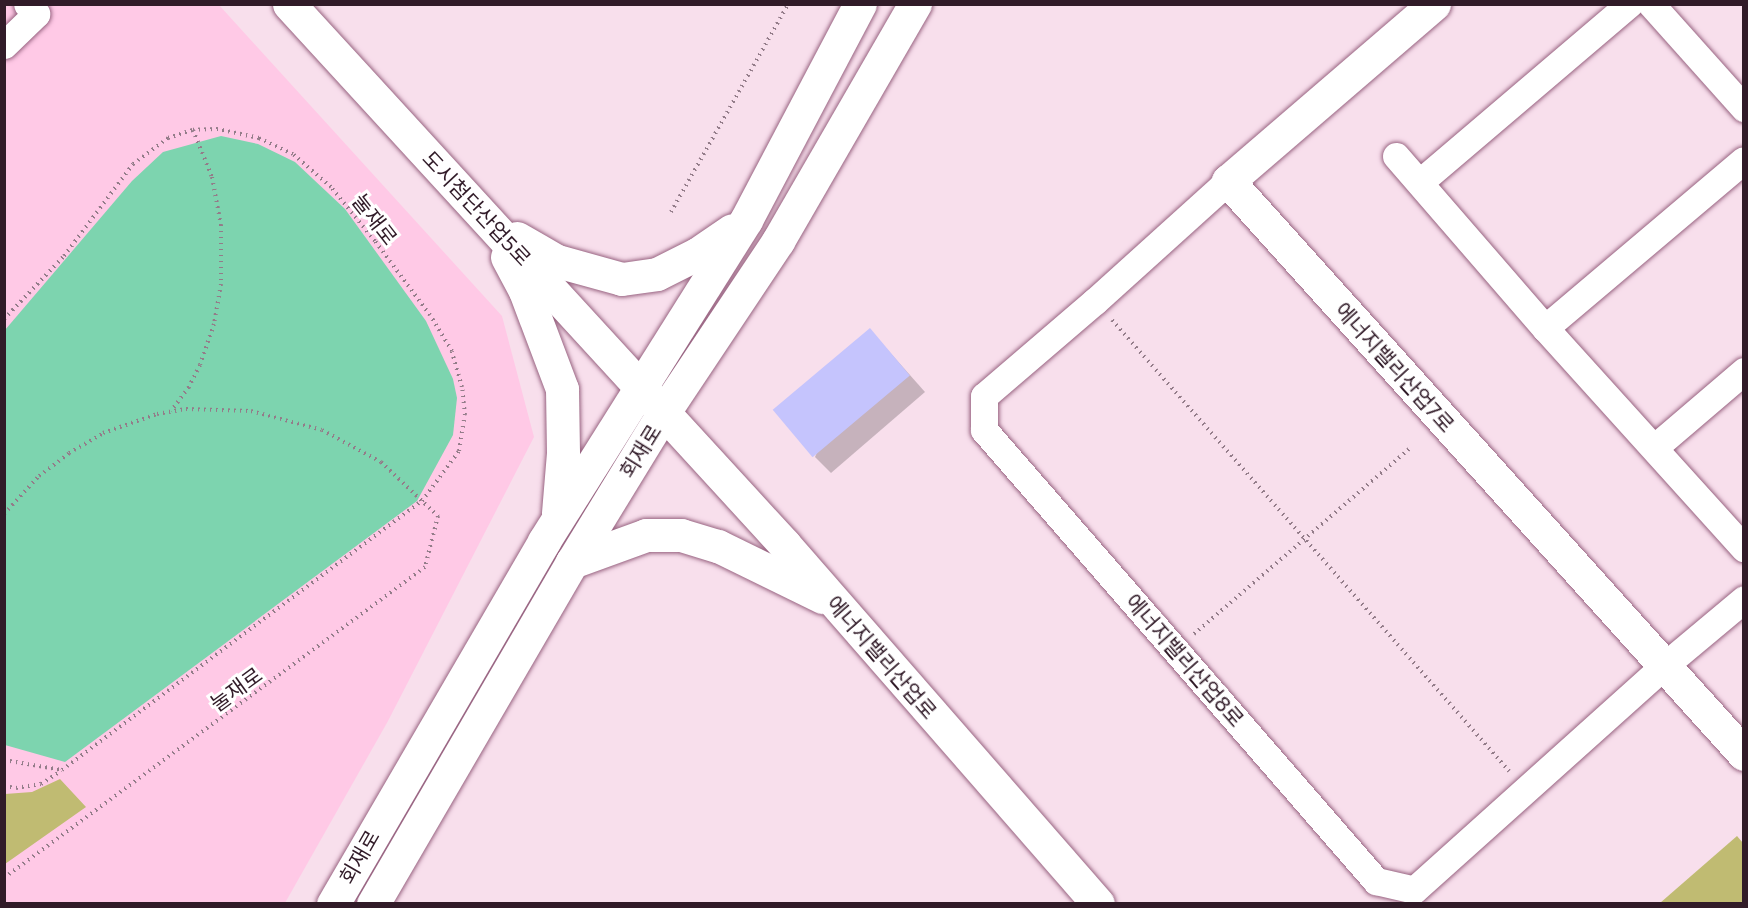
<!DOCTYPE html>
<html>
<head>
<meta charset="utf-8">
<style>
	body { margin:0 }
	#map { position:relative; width:1748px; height:908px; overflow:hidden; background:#f8dfec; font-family:Commissioner,"Noto Sans KR",sans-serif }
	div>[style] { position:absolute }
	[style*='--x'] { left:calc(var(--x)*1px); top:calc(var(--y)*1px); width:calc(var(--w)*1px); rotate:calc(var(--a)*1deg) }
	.built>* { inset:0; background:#ffc9e6 }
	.green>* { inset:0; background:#c0bb72 }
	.water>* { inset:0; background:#7dd4af }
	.shadow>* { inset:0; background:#0003 }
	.building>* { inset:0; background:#c5c4fd; transform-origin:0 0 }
	.path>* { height:4px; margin-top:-2px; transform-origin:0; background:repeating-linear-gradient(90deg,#937c89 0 1.5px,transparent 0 6px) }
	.roads { filter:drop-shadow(0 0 2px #986381) drop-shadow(0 0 2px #986381) }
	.street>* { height:27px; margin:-13.5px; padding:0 13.5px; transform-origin:13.5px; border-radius:13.5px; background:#fff }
	.secondary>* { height:33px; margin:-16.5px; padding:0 16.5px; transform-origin:16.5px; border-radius:16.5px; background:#fff }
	span { translate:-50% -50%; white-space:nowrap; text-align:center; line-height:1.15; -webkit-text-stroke:6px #fff; paint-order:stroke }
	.street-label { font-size:21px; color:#311b28 }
	.frame { position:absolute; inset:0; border:6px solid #311b28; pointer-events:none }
</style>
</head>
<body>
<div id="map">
	<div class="built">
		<i style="clip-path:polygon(5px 5px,219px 5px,502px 316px,534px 437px,388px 721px,285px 903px,5px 904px)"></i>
	</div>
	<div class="green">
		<i style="clip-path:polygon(60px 779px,86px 807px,5px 864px,5px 794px,32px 792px)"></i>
		<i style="clip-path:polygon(1737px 836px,1743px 843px,1743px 903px,1660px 903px)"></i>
	</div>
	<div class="water">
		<i style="clip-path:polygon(221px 136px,258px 144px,295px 162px,345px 209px,426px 321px,453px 379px,457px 398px,453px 435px,417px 501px,65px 762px,5px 745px,5px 330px,132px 181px,163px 152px)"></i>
	</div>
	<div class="shadow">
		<i style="clip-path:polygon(870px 330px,925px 392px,831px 473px,815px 457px)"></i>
	</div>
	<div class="building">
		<i style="left:870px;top:328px;width:62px;height:127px;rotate:50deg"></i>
	</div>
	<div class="path">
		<i style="--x:671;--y:212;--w:239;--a:-60.6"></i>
		<i style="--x:4;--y:319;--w:87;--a:-46.4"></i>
		<i style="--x:64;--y:256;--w:115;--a:-53.1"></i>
		<i style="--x:133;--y:164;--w:44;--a:-36.6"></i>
		<i style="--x:168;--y:138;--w:26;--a:-18"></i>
		<i style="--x:193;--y:130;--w:51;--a:68"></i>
		<i style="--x:212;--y:177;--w:49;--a:79.4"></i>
		<i style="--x:221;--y:225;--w:59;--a:90"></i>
		<i style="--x:221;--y:284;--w:41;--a:99.9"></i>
		<i style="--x:214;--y:324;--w:43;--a:108.9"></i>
		<i style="--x:200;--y:365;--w:25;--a:117"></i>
		<i style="--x:189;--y:387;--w:30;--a:127"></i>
		<i style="--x:1112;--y:320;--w:601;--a:48.64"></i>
		<i style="--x:4;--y:514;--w:52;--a:-47.4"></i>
		<i style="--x:39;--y:476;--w:38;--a:-37"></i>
		<i style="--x:69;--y:453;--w:39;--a:-30"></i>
		<i style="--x:103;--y:433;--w:57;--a:-19.4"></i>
		<i style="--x:157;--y:414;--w:29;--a:-10"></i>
		<i style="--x:186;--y:409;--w:65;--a:1.8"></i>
		<i style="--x:251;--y:411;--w:73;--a:15"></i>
		<i style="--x:322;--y:430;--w:67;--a:28.5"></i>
		<i style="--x:381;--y:462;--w:79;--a:43.5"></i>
		<i style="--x:438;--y:516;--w:53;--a:104.3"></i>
		<i style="--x:425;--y:567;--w:523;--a:143.55"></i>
		<i style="--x:1194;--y:634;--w:284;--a:-40.7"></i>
		<i style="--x:4;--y:760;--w:59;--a:9.8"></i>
		<i style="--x:62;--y:770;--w:449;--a:-36.8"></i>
		<i style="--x:422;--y:501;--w:62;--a:-53.5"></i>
		<i style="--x:459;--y:451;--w:36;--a:-81"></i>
		<i style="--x:465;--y:415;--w:28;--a:-96"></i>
		<i style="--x:462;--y:387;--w:37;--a:-106"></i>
		<i style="--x:452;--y:351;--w:42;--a:-121.4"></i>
		<i style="--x:430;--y:315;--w:92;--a:-126.6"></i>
		<i style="--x:375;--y:241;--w:70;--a:-129.2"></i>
		<i style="--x:331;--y:187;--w:50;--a:-139"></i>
		<i style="--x:293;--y:154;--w:38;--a:-155"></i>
		<i style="--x:259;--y:138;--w:42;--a:-167.6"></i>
		<i style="--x:218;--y:129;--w:25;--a:178"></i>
		<i style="--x:4;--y:786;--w:12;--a:9"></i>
		<i style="--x:16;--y:788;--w:25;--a:-9"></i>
		<i style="--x:41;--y:784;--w:24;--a:-33"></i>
	</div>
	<div class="roads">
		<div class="street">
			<i style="--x:1651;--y:4;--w:140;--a:48.2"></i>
			<i style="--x:4;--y:45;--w:45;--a:-44.1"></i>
			<i style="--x:36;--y:14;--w:13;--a:-132"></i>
			<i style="--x:1396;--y:156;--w:228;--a:49.1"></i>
			<i style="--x:1545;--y:328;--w:297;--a:47.9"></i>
			<i style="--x:1228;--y:181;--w:179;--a:137.9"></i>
			<i style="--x:1095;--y:301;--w:146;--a:139.4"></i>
			<i style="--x:984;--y:396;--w:34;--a:90"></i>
			<i style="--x:984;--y:430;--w:598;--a:49"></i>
			<i style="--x:1376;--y:881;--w:39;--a:13"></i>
			<i style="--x:1414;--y:890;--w:336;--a:-41.9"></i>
			<i style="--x:1664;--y:666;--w:104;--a:-39.9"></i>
			<i style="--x:1420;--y:182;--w:275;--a:-40.4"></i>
			<i style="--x:1545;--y:328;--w:260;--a:-40.2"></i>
			<i style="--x:1655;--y:447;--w:117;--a:-40.5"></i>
		</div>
		<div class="secondary">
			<i style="--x:289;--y:4;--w:734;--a:47.48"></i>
			<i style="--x:785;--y:545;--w:476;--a:48.9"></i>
			<i style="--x:1434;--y:4;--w:272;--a:139.3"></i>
			<i style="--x:1228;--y:181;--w:771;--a:48"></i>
			<i style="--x:517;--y:238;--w:46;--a:29.9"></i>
			<i style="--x:557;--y:261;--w:67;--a:15.5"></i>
			<i style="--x:622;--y:279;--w:35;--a:-8"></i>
			<i style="--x:657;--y:274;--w:45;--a:-26.6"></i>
			<i style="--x:697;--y:254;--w:42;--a:-34.4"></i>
			<i style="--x:507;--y:257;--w:38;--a:62"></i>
			<i style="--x:525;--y:291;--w:105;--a:69.3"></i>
			<i style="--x:562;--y:389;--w:64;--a:89.1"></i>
			<i style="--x:563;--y:453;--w:60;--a:94.8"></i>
			<i style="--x:572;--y:562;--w:79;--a:-20"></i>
			<i style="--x:646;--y:535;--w:35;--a:0"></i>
			<i style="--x:681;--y:535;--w:39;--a:17"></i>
			<i style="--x:718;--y:546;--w:116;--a:26.1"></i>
			<i style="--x:333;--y:904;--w:420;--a:-59.8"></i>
			<i style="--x:544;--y:541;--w:379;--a:-57.8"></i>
			<i style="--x:746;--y:220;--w:244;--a:-62.2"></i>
			<i style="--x:373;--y:904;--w:396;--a:-59.8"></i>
			<i style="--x:572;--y:562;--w:176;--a:-58.5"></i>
			<i style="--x:664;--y:412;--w:206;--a:-56.3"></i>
			<i style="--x:778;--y:241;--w:274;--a:-60"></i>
		</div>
	</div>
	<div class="street-label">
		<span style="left:477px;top:208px;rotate:47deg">도시첨단산업5로</span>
		<span style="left:375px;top:219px;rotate:52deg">눌재로</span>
		<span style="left:1395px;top:367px;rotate:48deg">에너지밸리산업7로</span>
		<span style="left:640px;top:451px;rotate:-58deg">회재로</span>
		<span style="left:882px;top:657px;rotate:49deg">에너지밸리산업로</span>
		<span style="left:1185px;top:660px;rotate:49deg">에너지밸리산업8로</span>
		<span style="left:236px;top:689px;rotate:-36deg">눌재로</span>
		<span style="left:359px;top:857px;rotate:-60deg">회재로</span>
	</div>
	<div class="frame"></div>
</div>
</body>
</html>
